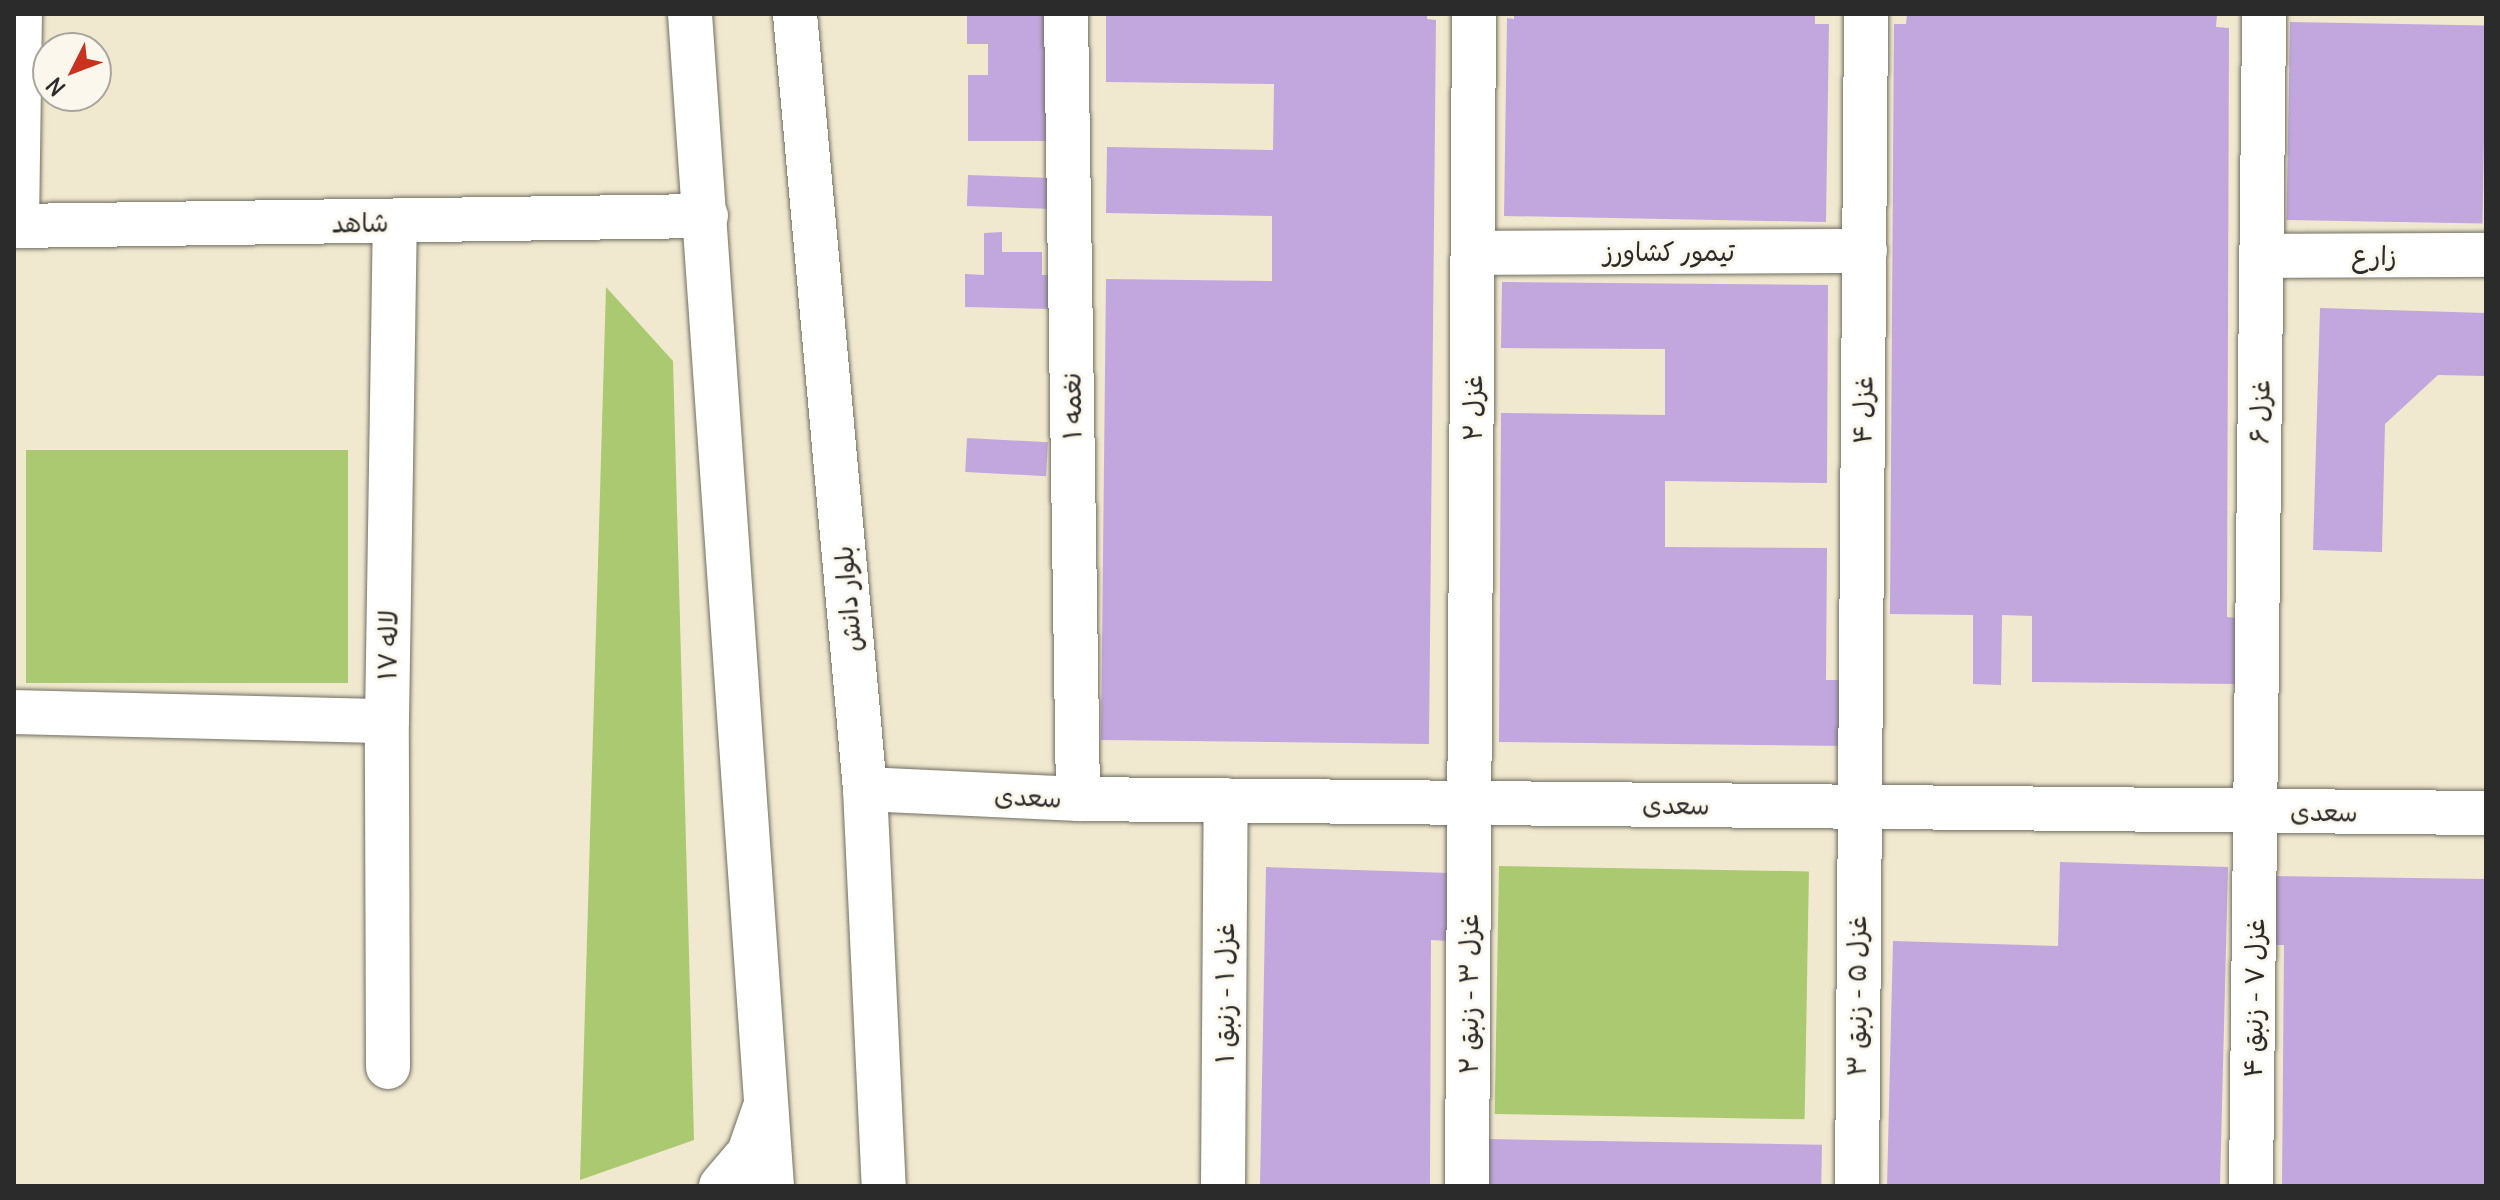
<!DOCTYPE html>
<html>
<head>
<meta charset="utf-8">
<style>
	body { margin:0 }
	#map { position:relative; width:2500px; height:1200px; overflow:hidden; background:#f1e9cf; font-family:Delius,"Playpen Sans Arabic",sans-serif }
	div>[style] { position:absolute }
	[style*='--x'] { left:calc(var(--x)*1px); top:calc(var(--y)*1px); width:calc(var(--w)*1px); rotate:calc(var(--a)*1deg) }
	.green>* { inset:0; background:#abc971; transform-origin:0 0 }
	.building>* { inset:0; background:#c1a7dd; transform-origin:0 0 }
	.roads { filter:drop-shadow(0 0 2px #706e64) drop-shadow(0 0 2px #706e64) }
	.minor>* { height:44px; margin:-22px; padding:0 22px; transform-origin:22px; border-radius:22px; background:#fff }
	span { translate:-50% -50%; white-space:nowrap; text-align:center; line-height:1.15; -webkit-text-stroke:6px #fbf7ec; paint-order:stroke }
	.street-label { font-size:26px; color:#2b2b2b }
	.frame { position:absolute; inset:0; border:16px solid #2b2b2b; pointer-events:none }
	.north { position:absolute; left:32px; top:32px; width:80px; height:80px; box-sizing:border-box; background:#fbf7ec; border:2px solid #a8a59f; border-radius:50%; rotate:228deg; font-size:22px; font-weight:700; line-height:32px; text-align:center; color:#2b2b2b }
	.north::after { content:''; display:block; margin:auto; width:28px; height:36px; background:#c8321e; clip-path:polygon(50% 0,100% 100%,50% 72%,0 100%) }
</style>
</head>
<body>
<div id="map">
	<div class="green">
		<i style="clip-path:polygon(606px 287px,673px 361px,694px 1140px,580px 1180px)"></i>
		<i style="left:26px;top:450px;width:322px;height:233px"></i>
		<i style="left:1499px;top:866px;width:310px;height:248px;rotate:1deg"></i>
	</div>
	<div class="building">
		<i style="clip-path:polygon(967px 14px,1059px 14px,1061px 141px,968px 141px,968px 75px,988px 75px,988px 44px,967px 44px)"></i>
		<i style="clip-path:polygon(1118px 14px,1427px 14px,1427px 19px,1436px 20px,1429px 744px,1101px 740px,1106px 279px,1272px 281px,1272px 216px,1106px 213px,1107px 147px,1273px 150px,1274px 84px,1106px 82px,1106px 16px)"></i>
		<i style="clip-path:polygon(1514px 14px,1815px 14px,1815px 24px,1829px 24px,1826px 222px,1504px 216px,1507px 18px,1514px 19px)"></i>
		<i style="clip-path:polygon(1907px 14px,2217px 14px,2216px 27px,2229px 28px,2227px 617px,2236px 618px,2235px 684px,2032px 682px,2032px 616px,2002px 615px,2001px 685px,1973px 684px,1973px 615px,1890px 614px,1894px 24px,1906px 24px)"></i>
		<i style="left:2290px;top:22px;width:196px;height:198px;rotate:1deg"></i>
		<i style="left:968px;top:175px;width:86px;height:31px;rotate:2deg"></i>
		<i style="clip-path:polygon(1002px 232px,1002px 252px,1042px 252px,1042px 275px,1050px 275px,1050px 309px,965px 307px,965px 274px,984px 275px,984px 233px)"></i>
		<i style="clip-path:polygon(1502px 282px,1828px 285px,1827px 483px,1665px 481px,1665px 547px,1827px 548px,1826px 680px,1852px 680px,1851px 746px,1499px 742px,1501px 413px,1665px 415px,1665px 349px,1501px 348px)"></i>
		<i style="clip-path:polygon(2320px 308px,2486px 313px,2486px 376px,2438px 375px,2385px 424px,2382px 552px,2313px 550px)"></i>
		<i style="left:967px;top:438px;width:81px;height:34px;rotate:3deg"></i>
		<i style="clip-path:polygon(2060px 862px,2228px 867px,2220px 1186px,1887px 1186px,1893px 941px,2058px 946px)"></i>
		<i style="clip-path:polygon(1266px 867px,1450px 873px,1448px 941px,1431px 940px,1430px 1186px,1260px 1186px)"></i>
		<i style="clip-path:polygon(2265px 876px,2486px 879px,2486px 1186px,2282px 1186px,2284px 945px,2265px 945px)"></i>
		<i style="left:1488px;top:1139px;width:334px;height:47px;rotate:1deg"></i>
	</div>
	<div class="roads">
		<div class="minor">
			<i style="--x:690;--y:14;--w:1175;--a:86"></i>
			<i style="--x:795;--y:14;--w:778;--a:84.84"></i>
			<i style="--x:865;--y:789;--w:397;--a:87.3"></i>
			<i style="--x:1066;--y:14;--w:785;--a:89.12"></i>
			<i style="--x:14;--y:226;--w:692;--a:-0.83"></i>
			<i style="--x:17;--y:226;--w:212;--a:-89.2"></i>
			<i style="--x:1474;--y:253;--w:391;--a:-0.3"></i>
			<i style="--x:2261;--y:256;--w:225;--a:-0.3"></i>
			<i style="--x:14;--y:712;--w:373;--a:1.4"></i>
			<i style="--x:865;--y:789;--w:213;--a:2.7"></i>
			<i style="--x:1078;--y:799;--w:1408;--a:0.57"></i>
			<i style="--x:388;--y:1067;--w:346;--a:-90.2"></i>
			<i style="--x:387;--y:721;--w:498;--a:-89.1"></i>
			<i style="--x:721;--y:1186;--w:43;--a:-49.7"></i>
			<i style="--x:749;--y:1153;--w:46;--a:-70.8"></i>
			<i style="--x:1223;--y:1186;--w:386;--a:-89.6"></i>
			<i style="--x:1467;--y:1186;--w:1172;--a:-89.66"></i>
			<i style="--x:1857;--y:1186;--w:1172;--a:-89.56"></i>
			<i style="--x:2251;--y:1186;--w:1172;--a:-89.36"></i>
		</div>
	</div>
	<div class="street-label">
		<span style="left:360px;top:223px;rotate:-1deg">شاهد</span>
		<span style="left:1669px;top:252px">تیمور کشاورز</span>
		<span style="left:2374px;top:256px">زارع</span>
		<span style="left:1072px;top:406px;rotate:-91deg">نغمه ۱</span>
		<span style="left:1473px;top:408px;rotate:-90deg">غزل ۲</span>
		<span style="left:1863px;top:410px;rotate:-89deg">غزل ۴</span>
		<span style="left:2260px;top:412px;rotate:-89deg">غزل ۶</span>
		<span style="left:848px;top:599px;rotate:-95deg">بلوار دانش</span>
		<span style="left:388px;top:645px;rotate:-89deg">لاله ۱۷</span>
		<span style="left:1028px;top:797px;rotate:3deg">سعدی</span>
		<span style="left:1676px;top:805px;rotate:1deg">سعدی</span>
		<span style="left:2324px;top:812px;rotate:1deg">سعدی</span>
		<span style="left:1225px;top:993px;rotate:-90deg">غزل ۱ - زنبق ۱</span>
		<span style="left:1469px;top:994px;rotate:-90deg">غزل ۳ - زنبق ۲</span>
		<span style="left:1857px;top:996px;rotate:-90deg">غزل ۵ - زنبق ۳</span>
		<span style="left:2254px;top:998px;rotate:-89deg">غزل ۷ - زنبق ۴</span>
	</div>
	<div class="frame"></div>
	<div class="north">N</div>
</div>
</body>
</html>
